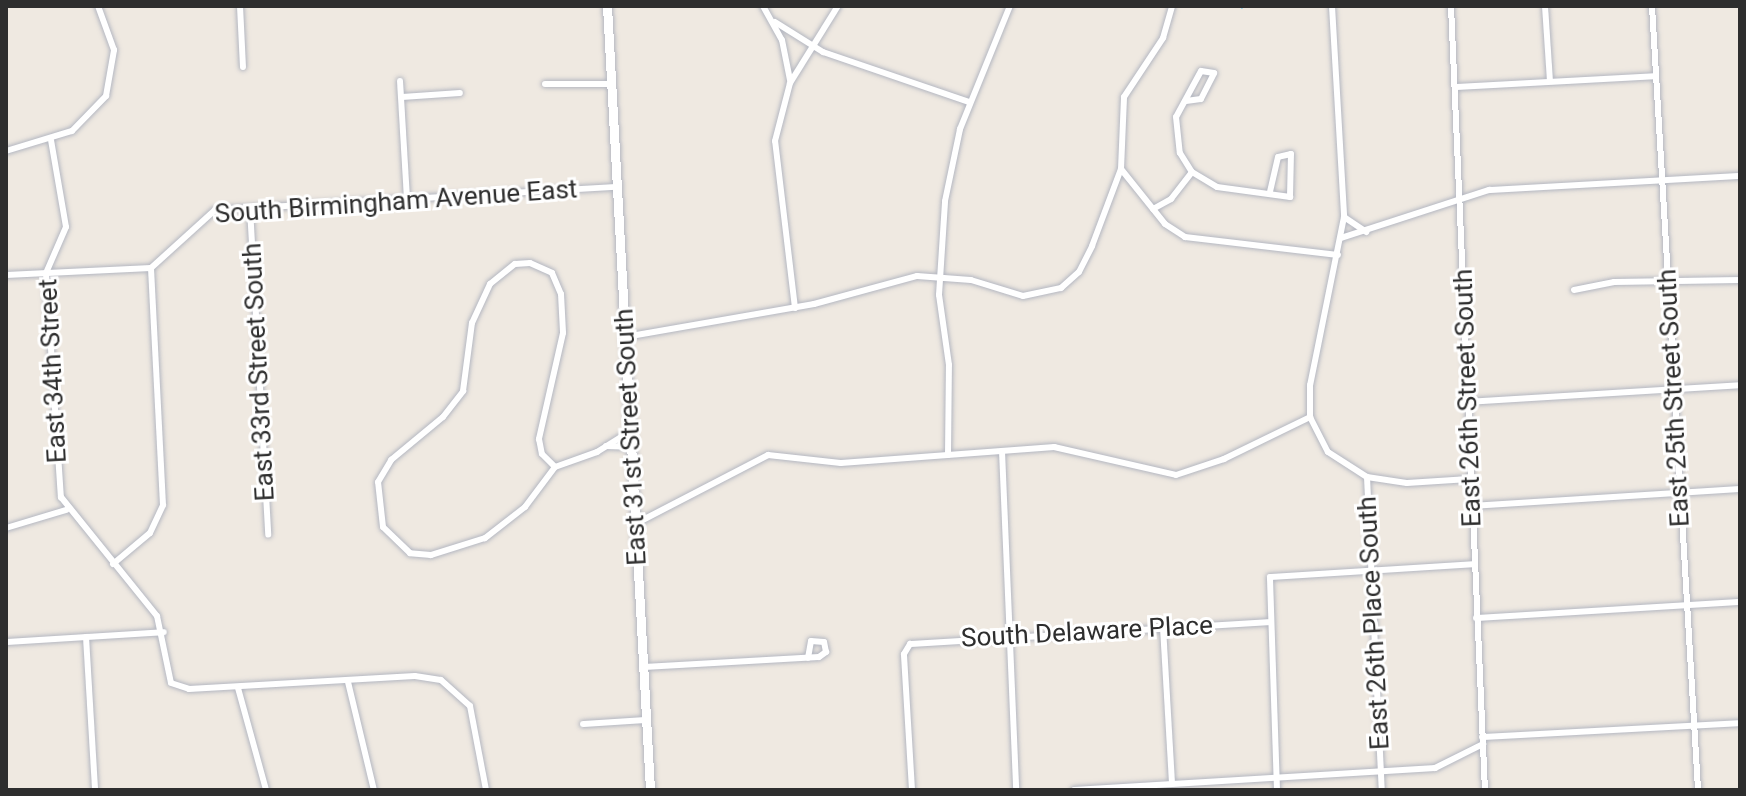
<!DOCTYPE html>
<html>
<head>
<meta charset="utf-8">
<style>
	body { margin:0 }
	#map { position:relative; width:1746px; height:796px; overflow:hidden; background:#efe9e1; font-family:Roboto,sans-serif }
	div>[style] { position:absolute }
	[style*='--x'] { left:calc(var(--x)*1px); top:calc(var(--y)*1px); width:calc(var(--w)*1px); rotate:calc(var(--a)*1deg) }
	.stream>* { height:2px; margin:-1px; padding:0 1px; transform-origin:1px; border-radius:1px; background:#75cff0 }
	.roads { filter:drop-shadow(0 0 2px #b4b7c1) drop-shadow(0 0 2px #b4b7c1) }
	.minor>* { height:6px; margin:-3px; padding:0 3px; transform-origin:3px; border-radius:3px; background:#fff }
	.secondary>* { height:9px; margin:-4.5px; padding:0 4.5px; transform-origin:4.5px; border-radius:4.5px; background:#fff }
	span { translate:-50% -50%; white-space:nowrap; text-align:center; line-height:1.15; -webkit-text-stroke:6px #fff; paint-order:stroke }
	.street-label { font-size:26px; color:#2e2e2e }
	.frame { position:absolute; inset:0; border:8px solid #2e2e2e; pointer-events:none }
</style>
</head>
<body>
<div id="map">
	<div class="stream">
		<i style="--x:1241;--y:6;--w:2;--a:63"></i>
	</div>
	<div class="roads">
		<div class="minor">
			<i style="--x:240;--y:6;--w:61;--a:87.2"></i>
			<i style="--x:763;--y:6;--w:39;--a:61"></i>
			<i style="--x:782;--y:40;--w:41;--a:78.7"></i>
			<i style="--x:1332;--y:6;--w:211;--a:86.7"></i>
			<i style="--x:1344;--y:217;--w:171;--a:101.4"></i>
			<i style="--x:1310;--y:385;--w:32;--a:90"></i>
			<i style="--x:1310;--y:417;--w:39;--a:63"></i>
			<i style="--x:1328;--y:452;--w:46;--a:32.7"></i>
			<i style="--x:1367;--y:477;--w:40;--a:8.5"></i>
			<i style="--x:1407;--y:483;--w:62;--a:-3.7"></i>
			<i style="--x:1451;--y:6;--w:785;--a:87.52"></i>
			<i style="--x:1545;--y:6;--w:75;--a:86.2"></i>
			<i style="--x:1652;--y:6;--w:785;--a:86.64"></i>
			<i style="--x:775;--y:22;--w:57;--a:32"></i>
			<i style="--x:823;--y:52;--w:154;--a:18.9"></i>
			<i style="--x:400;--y:81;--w:118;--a:86.6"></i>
			<i style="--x:545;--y:84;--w:66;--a:0"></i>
			<i style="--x:1455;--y:87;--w:201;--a:-3.1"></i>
			<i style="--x:402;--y:97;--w:58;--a:-3.9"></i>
			<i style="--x:1186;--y:101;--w:15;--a:-8"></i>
			<i style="--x:1201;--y:99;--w:29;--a:-63"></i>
			<i style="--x:1214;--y:73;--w:13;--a:-171"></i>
			<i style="--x:1201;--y:71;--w:52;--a:118.5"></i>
			<i style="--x:1176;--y:117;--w:36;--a:84"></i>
			<i style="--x:1180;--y:153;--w:22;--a:58"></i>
			<i style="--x:1192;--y:172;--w:29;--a:31"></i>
			<i style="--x:1217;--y:187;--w:74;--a:7.8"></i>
			<i style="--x:1290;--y:197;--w:43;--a:-88.7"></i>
			<i style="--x:1291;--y:154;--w:13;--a:167"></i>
			<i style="--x:1278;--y:157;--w:35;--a:103"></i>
			<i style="--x:51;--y:140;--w:88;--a:80.2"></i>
			<i style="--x:66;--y:227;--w:50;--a:113.5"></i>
			<i style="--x:46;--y:273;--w:225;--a:86.2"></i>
			<i style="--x:61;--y:497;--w:153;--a:51.1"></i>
			<i style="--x:157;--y:616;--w:68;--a:78.2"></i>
			<i style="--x:171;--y:683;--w:19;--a:18"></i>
			<i style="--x:189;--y:689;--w:226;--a:-3.3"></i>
			<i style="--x:415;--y:676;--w:26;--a:9"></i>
			<i style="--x:441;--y:680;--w:39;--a:42"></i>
			<i style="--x:470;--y:706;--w:86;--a:79.2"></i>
			<i style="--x:6;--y:151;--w:69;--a:-16.9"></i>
			<i style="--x:72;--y:131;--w:49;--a:-45.8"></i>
			<i style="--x:106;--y:96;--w:47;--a:-80.1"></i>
			<i style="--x:114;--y:50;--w:47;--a:-110"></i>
			<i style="--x:1121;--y:169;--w:70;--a:51.3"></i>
			<i style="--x:1165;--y:224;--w:24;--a:33"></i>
			<i style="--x:1185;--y:237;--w:154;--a:6.7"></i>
			<i style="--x:250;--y:208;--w:327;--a:86.8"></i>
			<i style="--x:1153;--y:209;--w:21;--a:-29"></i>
			<i style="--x:1171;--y:199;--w:34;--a:-52"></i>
			<i style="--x:1344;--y:217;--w:27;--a:34"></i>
			<i style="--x:1341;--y:238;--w:156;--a:-18"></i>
			<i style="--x:1489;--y:190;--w:251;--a:-3.2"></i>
			<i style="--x:530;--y:263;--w:24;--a:24"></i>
			<i style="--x:552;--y:273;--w:23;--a:67"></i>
			<i style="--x:561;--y:294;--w:39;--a:87"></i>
			<i style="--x:563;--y:333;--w:109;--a:102.8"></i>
			<i style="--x:539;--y:439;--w:15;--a:79"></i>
			<i style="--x:542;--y:454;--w:18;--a:45"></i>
			<i style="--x:555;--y:467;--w:50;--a:126.9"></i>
			<i style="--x:525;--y:507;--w:51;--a:142.2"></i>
			<i style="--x:485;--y:538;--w:57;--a:162.5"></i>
			<i style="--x:431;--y:555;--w:21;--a:-175"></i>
			<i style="--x:410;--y:553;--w:37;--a:-136"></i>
			<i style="--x:383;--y:527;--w:45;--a:-96.3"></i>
			<i style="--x:378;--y:482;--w:26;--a:-59"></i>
			<i style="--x:391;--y:460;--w:67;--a:-39.6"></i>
			<i style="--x:443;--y:417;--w:33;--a:-52"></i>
			<i style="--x:463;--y:391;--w:69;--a:-82.5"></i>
			<i style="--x:472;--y:323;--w:43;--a:-65.2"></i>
			<i style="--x:490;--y:284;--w:32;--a:-39"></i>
			<i style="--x:515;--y:264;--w:15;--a:-4"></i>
			<i style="--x:6;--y:275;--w:145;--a:-2.8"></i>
			<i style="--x:151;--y:268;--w:86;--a:-42.2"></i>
			<i style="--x:215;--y:210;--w:403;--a:-3.3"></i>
			<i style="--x:1574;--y:290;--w:41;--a:-11.3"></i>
			<i style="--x:1614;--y:282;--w:126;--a:-0.9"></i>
			<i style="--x:795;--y:308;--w:168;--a:-96.8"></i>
			<i style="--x:775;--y:141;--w:60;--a:-75.5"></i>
			<i style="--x:790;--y:83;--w:91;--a:-58.1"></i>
			<i style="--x:625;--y:337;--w:192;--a:-9.9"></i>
			<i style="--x:814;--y:304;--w:107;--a:-15.2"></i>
			<i style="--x:917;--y:276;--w:54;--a:4.2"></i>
			<i style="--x:971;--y:280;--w:54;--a:17.1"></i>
			<i style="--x:1023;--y:296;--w:39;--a:-12"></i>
			<i style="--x:1061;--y:288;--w:24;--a:-42"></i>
			<i style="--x:1079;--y:272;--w:29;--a:-63"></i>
			<i style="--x:1092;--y:246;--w:82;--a:-69.4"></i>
			<i style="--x:1121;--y:169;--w:72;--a:-87.6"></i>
			<i style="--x:1124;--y:97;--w:71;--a:-56.5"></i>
			<i style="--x:1163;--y:38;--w:33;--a:-74"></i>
			<i style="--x:1465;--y:402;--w:276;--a:-3.5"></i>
			<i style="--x:606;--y:446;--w:25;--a:2"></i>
			<i style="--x:1002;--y:451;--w:339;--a:87.6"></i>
			<i style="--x:948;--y:455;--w:90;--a:-89.4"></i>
			<i style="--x:949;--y:365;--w:71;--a:-98.1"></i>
			<i style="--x:939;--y:295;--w:94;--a:-86.3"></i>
			<i style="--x:945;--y:201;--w:74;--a:-78.2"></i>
			<i style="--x:960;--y:129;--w:133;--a:-67.9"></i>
			<i style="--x:555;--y:467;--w:45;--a:-19.7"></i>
			<i style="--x:597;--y:452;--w:40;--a:-32"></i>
			<i style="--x:1367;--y:477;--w:313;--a:87.3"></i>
			<i style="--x:1470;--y:506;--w:271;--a:-3.6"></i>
			<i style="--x:635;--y:524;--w:150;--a:-27.4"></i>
			<i style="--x:768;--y:455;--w:73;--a:6.3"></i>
			<i style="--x:841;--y:463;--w:214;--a:-4.3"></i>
			<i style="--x:1054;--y:447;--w:125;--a:12.9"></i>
			<i style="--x:1176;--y:475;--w:51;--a:-18.4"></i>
			<i style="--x:1224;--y:459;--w:96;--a:-26"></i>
			<i style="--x:6;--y:528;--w:63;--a:-16.7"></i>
			<i style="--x:113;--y:564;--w:48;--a:-40"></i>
			<i style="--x:150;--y:533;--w:31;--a:-65"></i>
			<i style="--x:163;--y:505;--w:237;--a:-92.9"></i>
			<i style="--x:1476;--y:618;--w:264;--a:-3.5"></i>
			<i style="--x:1163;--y:627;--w:157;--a:86.7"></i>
			<i style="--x:86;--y:637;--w:153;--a:86.6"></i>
			<i style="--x:6;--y:642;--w:158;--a:-3.6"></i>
			<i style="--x:644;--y:667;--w:175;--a:-3.3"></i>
			<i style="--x:819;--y:657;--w:9;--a:-36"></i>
			<i style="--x:826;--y:652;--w:10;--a:-101"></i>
			<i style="--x:824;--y:642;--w:13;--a:-176"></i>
			<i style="--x:811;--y:641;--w:17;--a:100"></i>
			<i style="--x:348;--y:682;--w:111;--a:76.5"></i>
			<i style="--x:238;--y:688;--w:106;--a:74.6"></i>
			<i style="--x:583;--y:724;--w:63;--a:-3.6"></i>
			<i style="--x:1482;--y:737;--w:258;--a:-3.1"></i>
			<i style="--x:912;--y:790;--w:136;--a:-93.4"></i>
			<i style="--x:904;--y:654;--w:12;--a:-59"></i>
			<i style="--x:910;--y:644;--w:359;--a:-3.5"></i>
			<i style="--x:1074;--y:790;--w:362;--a:-3.5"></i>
			<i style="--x:1435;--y:768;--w:54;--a:-26.6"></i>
			<i style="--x:1277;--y:790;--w:213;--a:-91.9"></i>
			<i style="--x:1270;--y:577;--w:204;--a:-3.6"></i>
		</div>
		<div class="secondary">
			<i style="--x:607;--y:6;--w:785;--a:86.86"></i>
		</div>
	</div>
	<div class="street-label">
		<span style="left:396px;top:202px;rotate:-4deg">South Birmingham Avenue East</span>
		<span style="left:53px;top:371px;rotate:-93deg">East 34th Street</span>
		<span style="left:259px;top:372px;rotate:-93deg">East 33rd Street South</span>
		<span style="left:1468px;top:398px;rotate:-92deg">East 26th Street South</span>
		<span style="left:1674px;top:398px;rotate:-93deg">East 25th Street South</span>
		<span style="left:631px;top:437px;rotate:-93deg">East 31st Street South</span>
		<span style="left:1374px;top:623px;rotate:-93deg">East 26th Place South</span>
		<span style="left:1087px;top:632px;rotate:-3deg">South Delaware Place</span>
	</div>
	<div class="frame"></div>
</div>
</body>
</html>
